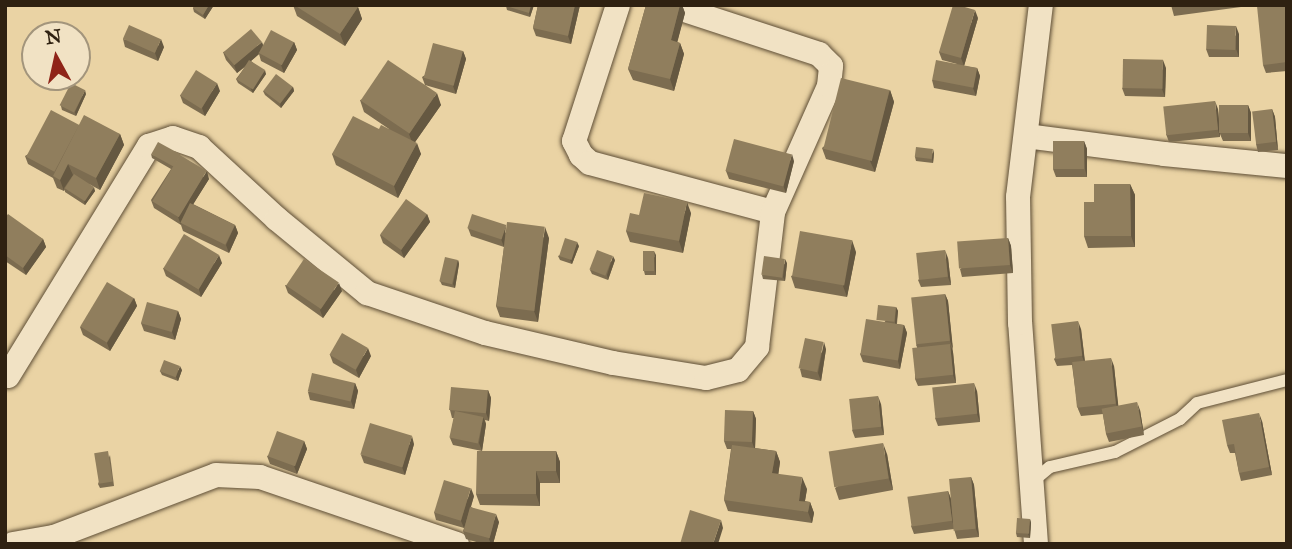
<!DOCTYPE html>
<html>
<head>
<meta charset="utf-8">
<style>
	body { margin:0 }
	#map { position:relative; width:1292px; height:549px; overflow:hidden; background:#ead3a4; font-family:"IM FELL Great Primer",serif }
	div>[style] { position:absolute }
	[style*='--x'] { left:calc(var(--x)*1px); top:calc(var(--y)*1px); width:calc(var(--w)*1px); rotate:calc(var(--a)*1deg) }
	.roads { filter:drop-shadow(0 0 2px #5e4e36) drop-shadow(0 0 2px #5e4e36) }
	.service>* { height:12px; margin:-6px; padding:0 6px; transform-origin:6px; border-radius:6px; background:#f1e2c4 }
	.minor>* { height:24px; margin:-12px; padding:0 12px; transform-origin:12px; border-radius:12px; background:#f1e2c4 }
	.wall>* { inset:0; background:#7c6c50 }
	.shaded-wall>* { inset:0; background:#655841 }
	.building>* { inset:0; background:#907e5d; transform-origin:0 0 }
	span { translate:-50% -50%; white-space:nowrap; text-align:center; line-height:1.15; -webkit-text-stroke:6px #f1e2c4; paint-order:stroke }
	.frame { position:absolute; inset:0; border:7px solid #2f2111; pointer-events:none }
	.north { position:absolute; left:21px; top:21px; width:70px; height:70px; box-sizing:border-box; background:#f1e2c4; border:2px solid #a3957c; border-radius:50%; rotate:352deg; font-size:19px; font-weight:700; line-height:28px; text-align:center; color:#2f2111 }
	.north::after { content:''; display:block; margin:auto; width:24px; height:32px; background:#8f2418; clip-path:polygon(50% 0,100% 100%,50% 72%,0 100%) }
</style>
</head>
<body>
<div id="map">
	<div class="roads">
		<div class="service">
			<i style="--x:1032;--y:482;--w:23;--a:-40"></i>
			<i style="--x:1050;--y:467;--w:67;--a:-13"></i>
			<i style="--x:1115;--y:452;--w:73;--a:-26.9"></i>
			<i style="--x:1180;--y:419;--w:23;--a:-43"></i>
			<i style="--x:1197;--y:403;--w:93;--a:-14.3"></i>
		</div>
		<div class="minor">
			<i style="--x:618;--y:5;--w:143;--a:107.9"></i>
			<i style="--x:574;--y:141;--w:16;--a:63"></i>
			<i style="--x:581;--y:155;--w:12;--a:42"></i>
			<i style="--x:590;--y:163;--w:189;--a:15"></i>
			<i style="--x:1026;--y:136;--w:139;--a:7.4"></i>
			<i style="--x:1164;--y:154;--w:124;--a:5.6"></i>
			<i style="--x:8;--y:376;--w:270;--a:-58.5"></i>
			<i style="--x:149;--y:146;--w:25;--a:-18"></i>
			<i style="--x:173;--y:138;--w:28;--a:19"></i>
			<i style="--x:199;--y:147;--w:106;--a:42.7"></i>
			<i style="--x:277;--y:219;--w:117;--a:39.4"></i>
			<i style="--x:367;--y:293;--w:125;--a:18.7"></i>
			<i style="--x:485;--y:333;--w:131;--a:13.2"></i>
			<i style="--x:613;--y:363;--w:94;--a:9.2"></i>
			<i style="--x:706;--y:378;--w:33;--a:-14"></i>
			<i style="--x:738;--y:370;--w:30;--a:-50"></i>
			<i style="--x:757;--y:347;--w:136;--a:-83.2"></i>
			<i style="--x:773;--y:212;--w:138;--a:-66"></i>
			<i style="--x:829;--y:86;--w:20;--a:-84"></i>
			<i style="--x:831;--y:66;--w:17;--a:-135"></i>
			<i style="--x:819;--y:54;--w:158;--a:-161.9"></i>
			<i style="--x:13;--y:544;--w:42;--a:-9.7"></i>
			<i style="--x:54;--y:537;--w:173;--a:-20.9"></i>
			<i style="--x:216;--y:475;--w:44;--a:2.6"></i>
			<i style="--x:260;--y:477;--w:208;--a:18.8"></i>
			<i style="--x:1036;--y:544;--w:222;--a:-94.1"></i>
			<i style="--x:1020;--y:323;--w:126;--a:-90.9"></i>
			<i style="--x:1018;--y:197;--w:193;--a:-83.2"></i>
		</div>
	</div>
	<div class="wall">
		<i style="clip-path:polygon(214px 5px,205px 19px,194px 12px,193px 8px)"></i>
		<i style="clip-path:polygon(293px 5px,358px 7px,362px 19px,345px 46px,297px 16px)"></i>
		<i style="clip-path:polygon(534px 5px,530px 17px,507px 10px,506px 6px)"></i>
		<i style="clip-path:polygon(538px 5px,580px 5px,571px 44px,536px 36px,533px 28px)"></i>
		<i style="clip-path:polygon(646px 5px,682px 5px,685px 13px,677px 42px,680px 43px,684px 54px,674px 91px,633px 80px,628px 69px)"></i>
		<i style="clip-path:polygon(1171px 5px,1241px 5px,1241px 7px,1174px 16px)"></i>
		<i style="clip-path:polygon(1287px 5px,1287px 71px,1266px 73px,1263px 65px)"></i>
		<i style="clip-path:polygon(978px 18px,964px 66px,977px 68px,980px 76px,976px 96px,934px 88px,932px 80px,957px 64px,942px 60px,939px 52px)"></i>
		<i style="clip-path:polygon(1239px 34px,1239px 57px,1209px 57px,1206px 49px)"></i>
		<i style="clip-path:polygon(123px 39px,164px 47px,158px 61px,125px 47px)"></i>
		<i style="clip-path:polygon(294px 42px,297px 50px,284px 73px,261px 61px,259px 54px,251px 61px,266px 74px,253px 93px,238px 83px,236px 79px,245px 67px,237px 73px,226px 60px,223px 52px,263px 45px)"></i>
		<i style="clip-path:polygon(463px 51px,466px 59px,456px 94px,425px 85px,441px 105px,415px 142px,421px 154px,398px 198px,336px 165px,332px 154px,379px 129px,389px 129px,364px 112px,360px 100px,425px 85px,422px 77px)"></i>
		<i style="clip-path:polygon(1166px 68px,1165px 97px,1125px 96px,1122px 88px)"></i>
		<i style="clip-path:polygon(293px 87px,294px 91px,281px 108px,265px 95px,263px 91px)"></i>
		<i style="clip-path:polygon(890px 90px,894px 102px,875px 172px,826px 159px,822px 148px)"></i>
		<i style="clip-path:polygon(220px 91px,205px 116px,183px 103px,180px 95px)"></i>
		<i style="clip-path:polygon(86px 94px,76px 116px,62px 110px,61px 106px)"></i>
		<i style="clip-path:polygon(1248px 105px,1251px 113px,1251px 141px,1223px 141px,1220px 134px,1220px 137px,1169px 142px,1166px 134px,1218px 109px,1220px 129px)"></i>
		<i style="clip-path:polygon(1272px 109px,1275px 117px,1278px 150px,1258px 152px,1256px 144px)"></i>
		<i style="clip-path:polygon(79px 125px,120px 134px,124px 145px,100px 190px,89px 184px,95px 191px,85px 205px,65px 192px,65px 190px,64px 191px,57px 188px,53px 178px,28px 164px,25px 156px)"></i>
		<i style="clip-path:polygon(1084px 141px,1087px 149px,1087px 177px,1056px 177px,1053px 169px)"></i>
		<i style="clip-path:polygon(934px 153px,933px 163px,916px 161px,915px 157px)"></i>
		<i style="clip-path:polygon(151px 154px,209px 179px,193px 204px,235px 225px,238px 233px,229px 253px,183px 231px,181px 225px,154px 208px,151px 200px,171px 169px,152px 158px)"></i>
		<i style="clip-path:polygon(794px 161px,786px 193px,729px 179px,726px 171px)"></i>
		<i style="clip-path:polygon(1130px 184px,1135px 195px,1135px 247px,1088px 248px,1084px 236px,1094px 202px)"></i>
		<i style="clip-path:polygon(691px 213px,683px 253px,630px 242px,626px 231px,639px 215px)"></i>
		<i style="clip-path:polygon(427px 214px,430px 222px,404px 258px,383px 243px,380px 235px)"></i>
		<i style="clip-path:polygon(5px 218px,43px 239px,46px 247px,26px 275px,5px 261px)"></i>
		<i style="clip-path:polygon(468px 228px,549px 238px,538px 322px,500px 317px,496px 306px,504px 247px,471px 236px)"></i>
		<i style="clip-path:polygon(1008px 238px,1011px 246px,1013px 273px,962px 277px,960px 269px)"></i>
		<i style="clip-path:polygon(579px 246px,572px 264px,560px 260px,558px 256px)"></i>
		<i style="clip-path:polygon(856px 252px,847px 297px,795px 288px,791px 276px)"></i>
		<i style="clip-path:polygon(656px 255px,656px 275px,645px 275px,644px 271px)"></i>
		<i style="clip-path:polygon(948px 258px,951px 285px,921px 287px,918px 280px)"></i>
		<i style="clip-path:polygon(458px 260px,459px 264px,455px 288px,442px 285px,440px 281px)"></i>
		<i style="clip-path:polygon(615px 260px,608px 280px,592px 274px,590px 270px)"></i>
		<i style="clip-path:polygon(222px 263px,201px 297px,166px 276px,163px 268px)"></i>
		<i style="clip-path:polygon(787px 263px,785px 281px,763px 279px,762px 275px)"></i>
		<i style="clip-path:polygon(285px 285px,342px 291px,323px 318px,288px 293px)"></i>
		<i style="clip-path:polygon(945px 294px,948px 301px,956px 383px,918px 386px,915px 379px,917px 347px,916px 345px)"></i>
		<i style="clip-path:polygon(134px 298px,137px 306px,110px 351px,83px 335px,80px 327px)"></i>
		<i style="clip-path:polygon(896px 307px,898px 311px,897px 324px,904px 325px,907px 333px,900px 369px,863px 362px,860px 354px)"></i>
		<i style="clip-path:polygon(178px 311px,181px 319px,175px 340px,144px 331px,141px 323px)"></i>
		<i style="clip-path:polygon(1081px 329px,1085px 361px,1114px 366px,1118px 406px,1140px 410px,1144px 435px,1109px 442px,1106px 434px,1103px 414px,1081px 416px,1078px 409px,1072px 365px,1057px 366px,1054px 359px)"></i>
		<i style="clip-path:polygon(826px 349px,821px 381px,802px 377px,800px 369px)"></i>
		<i style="clip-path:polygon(330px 355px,371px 356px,359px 378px,333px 363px)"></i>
		<i style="clip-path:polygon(182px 370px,178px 381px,162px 375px,160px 371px)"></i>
		<i style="clip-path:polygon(355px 383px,358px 391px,354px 409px,310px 400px,308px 392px)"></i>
		<i style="clip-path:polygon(488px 390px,491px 398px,489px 421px,485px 420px,486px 424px,482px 451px,453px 445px,450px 438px,454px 418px,452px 418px,450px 410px)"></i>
		<i style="clip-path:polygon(977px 391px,980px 422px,938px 426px,935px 418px)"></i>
		<i style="clip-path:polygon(881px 404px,884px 435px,855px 438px,852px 430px)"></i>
		<i style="clip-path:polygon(753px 411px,756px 419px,755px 448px,776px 451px,780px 462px,778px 474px,807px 489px,805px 501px,810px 502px,814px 513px,812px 523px,728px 511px,724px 500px,731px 449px,727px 449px,724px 441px)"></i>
		<i style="clip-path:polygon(1262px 421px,1272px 475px,1241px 481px,1239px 473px,1235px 453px,1230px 453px,1227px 445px)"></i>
		<i style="clip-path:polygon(304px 441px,307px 449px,297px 474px,270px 464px,267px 456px)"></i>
		<i style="clip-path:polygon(414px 444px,405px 475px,364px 463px,361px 455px)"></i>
		<i style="clip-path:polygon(556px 451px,560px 462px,560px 483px,540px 483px,540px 506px,480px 505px,476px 494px)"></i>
		<i style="clip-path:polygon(887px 454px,893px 490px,839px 500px,835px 488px)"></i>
		<i style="clip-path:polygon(110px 455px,114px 486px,100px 488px,98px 484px)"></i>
		<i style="clip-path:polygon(971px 477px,974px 485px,979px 537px,957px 539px,954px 529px,914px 534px,911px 526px,948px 491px,951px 499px)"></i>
		<i style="clip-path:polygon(474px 496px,471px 507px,499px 522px,493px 544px,483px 544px,466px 539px,463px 531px,464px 528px,436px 520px,434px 512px)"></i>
		<i style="clip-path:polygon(1030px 519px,1031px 523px,1030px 538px,1017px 537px,1016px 533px)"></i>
	</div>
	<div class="shaded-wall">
		<i style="clip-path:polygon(209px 5px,214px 5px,205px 19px,203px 15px)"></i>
		<i style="clip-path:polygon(531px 5px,534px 5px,530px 17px,529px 13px)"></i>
		<i style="clip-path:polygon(575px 5px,580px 5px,571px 44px,568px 36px)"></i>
		<i style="clip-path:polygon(680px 5px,682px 5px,685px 13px,675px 51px,671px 40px)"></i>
		<i style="clip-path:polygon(358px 7px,362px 19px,345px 46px,340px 34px)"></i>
		<i style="clip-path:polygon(975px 10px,978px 18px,964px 66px,961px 58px)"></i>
		<i style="clip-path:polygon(1236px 26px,1239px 34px,1239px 57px,1236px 49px)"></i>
		<i style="clip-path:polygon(161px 39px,164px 47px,158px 61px,155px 53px)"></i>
		<i style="clip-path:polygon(262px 42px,265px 50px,258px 53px,259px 54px,237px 73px,234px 65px)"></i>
		<i style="clip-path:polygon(294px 42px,297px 50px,284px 73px,281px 65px)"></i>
		<i style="clip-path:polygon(680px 43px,684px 54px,674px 91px,670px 79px)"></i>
		<i style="clip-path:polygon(463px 51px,466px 59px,456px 94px,453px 86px)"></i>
		<i style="clip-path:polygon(1163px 60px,1166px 68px,1165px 97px,1162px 89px)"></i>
		<i style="clip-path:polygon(977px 68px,980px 76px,976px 96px,973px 88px)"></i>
		<i style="clip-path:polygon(265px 70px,266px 74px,253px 93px,251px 89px)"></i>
		<i style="clip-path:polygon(217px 83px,220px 91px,205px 116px,202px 108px)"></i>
		<i style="clip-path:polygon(293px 87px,294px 91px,281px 108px,280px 104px)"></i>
		<i style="clip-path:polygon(85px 90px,86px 94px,76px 116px,75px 112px)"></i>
		<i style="clip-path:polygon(890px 90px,894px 102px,875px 172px,870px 161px)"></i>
		<i style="clip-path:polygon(437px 93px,441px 105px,413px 145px,409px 134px)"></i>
		<i style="clip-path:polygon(1215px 101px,1218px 109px,1220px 137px,1218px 130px)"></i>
		<i style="clip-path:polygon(1248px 105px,1251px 113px,1251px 141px,1248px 133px)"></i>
		<i style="clip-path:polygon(1272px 109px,1275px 117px,1278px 150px,1276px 142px)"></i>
		<i style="clip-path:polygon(120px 134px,124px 145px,100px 190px,96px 178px)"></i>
		<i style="clip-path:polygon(1084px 141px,1087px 149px,1087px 177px,1085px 169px)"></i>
		<i style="clip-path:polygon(417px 143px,421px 154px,398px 198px,394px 186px)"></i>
		<i style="clip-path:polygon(933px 149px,934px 153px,933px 163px,932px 159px)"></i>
		<i style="clip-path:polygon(792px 154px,794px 161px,786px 193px,783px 185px)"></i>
		<i style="clip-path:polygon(68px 164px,73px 175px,64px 188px,64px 191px,60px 180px)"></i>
		<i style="clip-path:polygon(207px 171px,209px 179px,181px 224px,180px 223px,181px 225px,178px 217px)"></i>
		<i style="clip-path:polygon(1130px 184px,1135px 195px,1135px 247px,1131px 236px)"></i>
		<i style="clip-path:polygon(94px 187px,95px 191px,85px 205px,84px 201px)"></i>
		<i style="clip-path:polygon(687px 202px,691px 213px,683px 253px,679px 241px)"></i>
		<i style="clip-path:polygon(427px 214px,430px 222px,404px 258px,401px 250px)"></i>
		<i style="clip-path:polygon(235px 225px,238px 233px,229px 253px,226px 245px)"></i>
		<i style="clip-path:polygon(506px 225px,504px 247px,501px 239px)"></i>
		<i style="clip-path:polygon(545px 227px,549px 238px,538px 322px,534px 311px)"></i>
		<i style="clip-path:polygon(1008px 238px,1011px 246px,1013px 273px,1010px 265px)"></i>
		<i style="clip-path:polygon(43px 239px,46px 247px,26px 275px,23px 268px)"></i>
		<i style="clip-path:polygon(852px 240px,856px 252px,847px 297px,843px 286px)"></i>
		<i style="clip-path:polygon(577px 242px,579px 246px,572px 264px,570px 260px)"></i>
		<i style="clip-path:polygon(945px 250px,948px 258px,951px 285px,948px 277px)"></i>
		<i style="clip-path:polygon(654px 251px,656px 255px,656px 275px,655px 270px)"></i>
		<i style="clip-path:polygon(219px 255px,222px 263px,201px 297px,199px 289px)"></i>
		<i style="clip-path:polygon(613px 256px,615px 260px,608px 280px,607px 275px)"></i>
		<i style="clip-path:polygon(785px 259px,787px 263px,785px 281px,783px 277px)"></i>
		<i style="clip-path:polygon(458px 260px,459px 264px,455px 288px,453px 284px)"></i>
		<i style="clip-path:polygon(339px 283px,342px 291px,323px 318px,320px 310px)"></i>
		<i style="clip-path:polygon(945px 294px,948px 301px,953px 349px,950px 341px)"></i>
		<i style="clip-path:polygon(134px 298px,137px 306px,110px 351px,107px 343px)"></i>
		<i style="clip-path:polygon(896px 307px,898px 311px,896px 327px,895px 323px)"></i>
		<i style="clip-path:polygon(178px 311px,181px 319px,175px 340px,172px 332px)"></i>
		<i style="clip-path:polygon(1078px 321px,1081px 329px,1085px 364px,1082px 356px)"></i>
		<i style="clip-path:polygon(904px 325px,907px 333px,900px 369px,898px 361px)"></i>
		<i style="clip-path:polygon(824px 342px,826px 349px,821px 381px,818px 373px)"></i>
		<i style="clip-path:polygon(950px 344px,953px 352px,956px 383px,953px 375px)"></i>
		<i style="clip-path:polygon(368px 348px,371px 356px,359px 378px,356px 370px)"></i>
		<i style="clip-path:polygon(1111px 358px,1114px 366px,1119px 412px,1116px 404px)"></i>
		<i style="clip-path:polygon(180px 366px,182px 370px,178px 381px,176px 377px)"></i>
		<i style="clip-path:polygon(355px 383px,358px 391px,354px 409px,351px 401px)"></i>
		<i style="clip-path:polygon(974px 383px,977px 391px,980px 422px,977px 414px)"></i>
		<i style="clip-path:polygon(488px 390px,491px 398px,489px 421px,486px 413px)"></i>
		<i style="clip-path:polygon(878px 396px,881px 404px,884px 435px,881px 427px)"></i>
		<i style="clip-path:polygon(1137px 402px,1140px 410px,1144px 435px,1142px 427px)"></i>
		<i style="clip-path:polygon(753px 411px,756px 419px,755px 450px,752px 442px)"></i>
		<i style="clip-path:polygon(1259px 413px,1262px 421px,1272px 475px,1269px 467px)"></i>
		<i style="clip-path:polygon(483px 417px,486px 424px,482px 451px,479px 443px)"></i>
		<i style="clip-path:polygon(412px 436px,414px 444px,405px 475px,402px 467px)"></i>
		<i style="clip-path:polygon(304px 441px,307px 449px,297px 474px,294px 466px)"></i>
		<i style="clip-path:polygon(883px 443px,887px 454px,893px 490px,889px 479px)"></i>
		<i style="clip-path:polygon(556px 451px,560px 462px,560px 483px,556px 471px)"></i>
		<i style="clip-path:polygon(776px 451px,780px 462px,777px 485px,772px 473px)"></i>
		<i style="clip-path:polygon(536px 471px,540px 483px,540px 506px,536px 494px)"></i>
		<i style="clip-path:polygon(802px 477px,807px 489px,803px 512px,799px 501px)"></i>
		<i style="clip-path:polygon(971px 477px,974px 485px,979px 537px,976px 529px)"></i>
		<i style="clip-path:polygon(471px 488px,474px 496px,464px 528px,461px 521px)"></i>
		<i style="clip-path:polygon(948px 491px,951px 499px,955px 529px,952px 521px)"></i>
		<i style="clip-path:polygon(810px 502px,814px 513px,812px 523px,808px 512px)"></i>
		<i style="clip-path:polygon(496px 514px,499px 522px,493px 544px,491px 544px,489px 539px)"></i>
		<i style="clip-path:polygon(1030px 519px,1031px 523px,1030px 538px,1028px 534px)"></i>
		<i style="clip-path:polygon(721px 520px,723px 528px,718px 544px,713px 544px)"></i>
	</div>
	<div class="building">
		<i style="clip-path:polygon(194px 5px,209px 5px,203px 15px,193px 8px)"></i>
		<i style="clip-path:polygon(294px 5px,355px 5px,358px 7px,340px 34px)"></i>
		<i style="clip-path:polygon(506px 5px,531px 5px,529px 13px,506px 6px)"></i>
		<i style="clip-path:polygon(538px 5px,575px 5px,568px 36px,533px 28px)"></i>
		<i style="clip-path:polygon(646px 5px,680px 5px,671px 40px,680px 43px,670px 79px,628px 69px)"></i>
		<i style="clip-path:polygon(953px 5px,958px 5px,975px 10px,961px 58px,939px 52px)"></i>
		<i style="clip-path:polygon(1265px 5px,1287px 5px,1287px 62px,1263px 65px,1257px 6px)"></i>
		<i style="left:129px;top:25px;width:35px;height:15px;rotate:24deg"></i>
		<i style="left:1207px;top:25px;width:29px;height:24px;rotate:2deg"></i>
		<i style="left:251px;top:29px;width:17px;height:36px;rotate:50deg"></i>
		<i style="left:271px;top:30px;width:26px;height:26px;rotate:28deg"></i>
		<i style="left:433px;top:43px;width:31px;height:36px;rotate:15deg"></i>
		<i style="left:1123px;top:59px;width:40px;height:29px;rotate:1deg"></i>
		<i style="left:249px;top:60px;width:19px;height:23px;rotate:32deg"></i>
		<i style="left:388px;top:60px;width:59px;height:49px;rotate:34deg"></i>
		<i style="left:936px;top:60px;width:42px;height:20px;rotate:11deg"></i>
		<i style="left:196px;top:70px;width:25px;height:30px;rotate:32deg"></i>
		<i style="left:276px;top:74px;width:21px;height:21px;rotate:37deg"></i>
		<i style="left:841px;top:78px;width:50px;height:73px;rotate:14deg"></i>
		<i style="left:71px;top:83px;width:16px;height:25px;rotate:27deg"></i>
		<i style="left:1215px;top:101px;width:29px;height:52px;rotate:84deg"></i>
		<i style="left:1248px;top:105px;width:28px;height:29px;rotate:90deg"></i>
		<i style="left:1272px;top:109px;width:33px;height:20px;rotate:83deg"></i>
		<i style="left:51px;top:110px;width:32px;height:53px;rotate:28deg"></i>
		<i style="clip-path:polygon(84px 115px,120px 134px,96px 178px,68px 164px,60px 180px,53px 176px)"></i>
		<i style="clip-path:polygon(353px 116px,379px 129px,381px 125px,417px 143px,394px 186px,332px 154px)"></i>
		<i style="left:734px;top:139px;width:60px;height:33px;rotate:15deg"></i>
		<i style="left:1053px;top:141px;width:31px;height:28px"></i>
		<i style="left:158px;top:142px;width:26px;height:14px;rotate:29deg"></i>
		<i style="left:916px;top:147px;width:17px;height:10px;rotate:7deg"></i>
		<i style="left:180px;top:155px;width:31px;height:54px;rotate:31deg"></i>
		<i style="left:74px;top:174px;width:24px;height:17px;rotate:33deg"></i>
		<i style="clip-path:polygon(1094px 184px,1130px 184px,1131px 236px,1084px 236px,1084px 202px,1094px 202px)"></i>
		<i style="clip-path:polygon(644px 193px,687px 202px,679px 241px,626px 231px,630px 213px,639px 215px)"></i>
		<i style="left:406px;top:199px;width:26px;height:44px;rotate:36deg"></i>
		<i style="left:190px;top:203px;width:50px;height:22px;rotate:26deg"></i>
		<i style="clip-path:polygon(8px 214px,43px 239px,23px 268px,5px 255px,5px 218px)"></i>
		<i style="left:472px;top:214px;width:36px;height:15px;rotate:18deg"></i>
		<i style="left:507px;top:222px;width:38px;height:85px;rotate:7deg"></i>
		<i style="left:800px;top:231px;width:53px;height:46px;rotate:10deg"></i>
		<i style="left:184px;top:234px;width:41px;height:40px;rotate:31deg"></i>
		<i style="left:565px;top:238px;width:13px;height:19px;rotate:18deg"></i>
		<i style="left:1008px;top:238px;width:27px;height:51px;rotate:86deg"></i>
		<i style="left:597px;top:250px;width:17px;height:21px;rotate:21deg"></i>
		<i style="left:945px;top:250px;width:27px;height:29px;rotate:84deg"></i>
		<i style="left:643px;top:251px;width:11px;height:20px"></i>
		<i style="left:764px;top:256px;width:21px;height:19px;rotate:8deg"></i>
		<i style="left:445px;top:257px;width:13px;height:25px;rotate:13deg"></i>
		<i style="left:304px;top:259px;width:42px;height:32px;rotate:34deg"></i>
		<i style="left:107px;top:282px;width:31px;height:52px;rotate:31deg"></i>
		<i style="left:945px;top:294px;width:47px;height:34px;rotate:84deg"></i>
		<i style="left:147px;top:302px;width:32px;height:22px;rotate:16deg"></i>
		<i style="left:878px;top:305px;width:18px;height:15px;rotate:6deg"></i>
		<i style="left:866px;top:319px;width:38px;height:36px;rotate:9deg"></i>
		<i style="left:1078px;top:321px;width:35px;height:27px;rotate:83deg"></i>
		<i style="left:342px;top:333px;width:30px;height:25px;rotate:30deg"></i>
		<i style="left:805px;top:338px;width:19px;height:31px;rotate:12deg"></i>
		<i style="left:950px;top:344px;width:31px;height:38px;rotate:84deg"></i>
		<i style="left:1111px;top:358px;width:46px;height:39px;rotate:84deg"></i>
		<i style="left:164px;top:360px;width:17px;height:12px;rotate:21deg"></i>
		<i style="left:312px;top:373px;width:44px;height:19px;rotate:13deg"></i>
		<i style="left:974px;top:383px;width:31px;height:42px;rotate:84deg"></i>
		<i style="left:451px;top:387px;width:37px;height:23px;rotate:5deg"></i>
		<i style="left:878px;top:396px;width:31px;height:29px;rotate:84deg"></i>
		<i style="left:1137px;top:402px;width:25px;height:36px;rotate:79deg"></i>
		<i style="left:725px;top:410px;width:28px;height:31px;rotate:2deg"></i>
		<i style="left:455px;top:411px;width:29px;height:27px;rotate:12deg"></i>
		<i style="clip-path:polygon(1259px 413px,1269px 467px,1239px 473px,1234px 444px,1227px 445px,1222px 420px)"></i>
		<i style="left:370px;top:423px;width:44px;height:33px;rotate:17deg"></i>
		<i style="left:277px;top:431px;width:29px;height:27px;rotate:20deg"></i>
		<i style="left:883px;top:443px;width:36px;height:55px;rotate:81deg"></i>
		<i style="clip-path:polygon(732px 445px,776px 451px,772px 473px,802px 477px,799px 501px,810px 502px,808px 512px,724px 500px)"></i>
		<i style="left:108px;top:451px;width:31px;height:14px;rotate:81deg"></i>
		<i style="clip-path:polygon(477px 451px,556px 451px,556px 471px,536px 471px,536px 494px,476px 494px)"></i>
		<i style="left:971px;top:477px;width:52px;height:22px;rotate:85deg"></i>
		<i style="left:444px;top:480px;width:28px;height:34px;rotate:17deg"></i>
		<i style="left:948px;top:491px;width:30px;height:41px;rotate:82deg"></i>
		<i style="left:470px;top:507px;width:27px;height:25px;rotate:15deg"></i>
		<i style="clip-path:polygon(690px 510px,721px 520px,713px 544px,680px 544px)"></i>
		<i style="left:1017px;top:518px;width:13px;height:15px;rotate:4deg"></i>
	</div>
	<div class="frame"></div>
	<div class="north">N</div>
</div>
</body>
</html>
